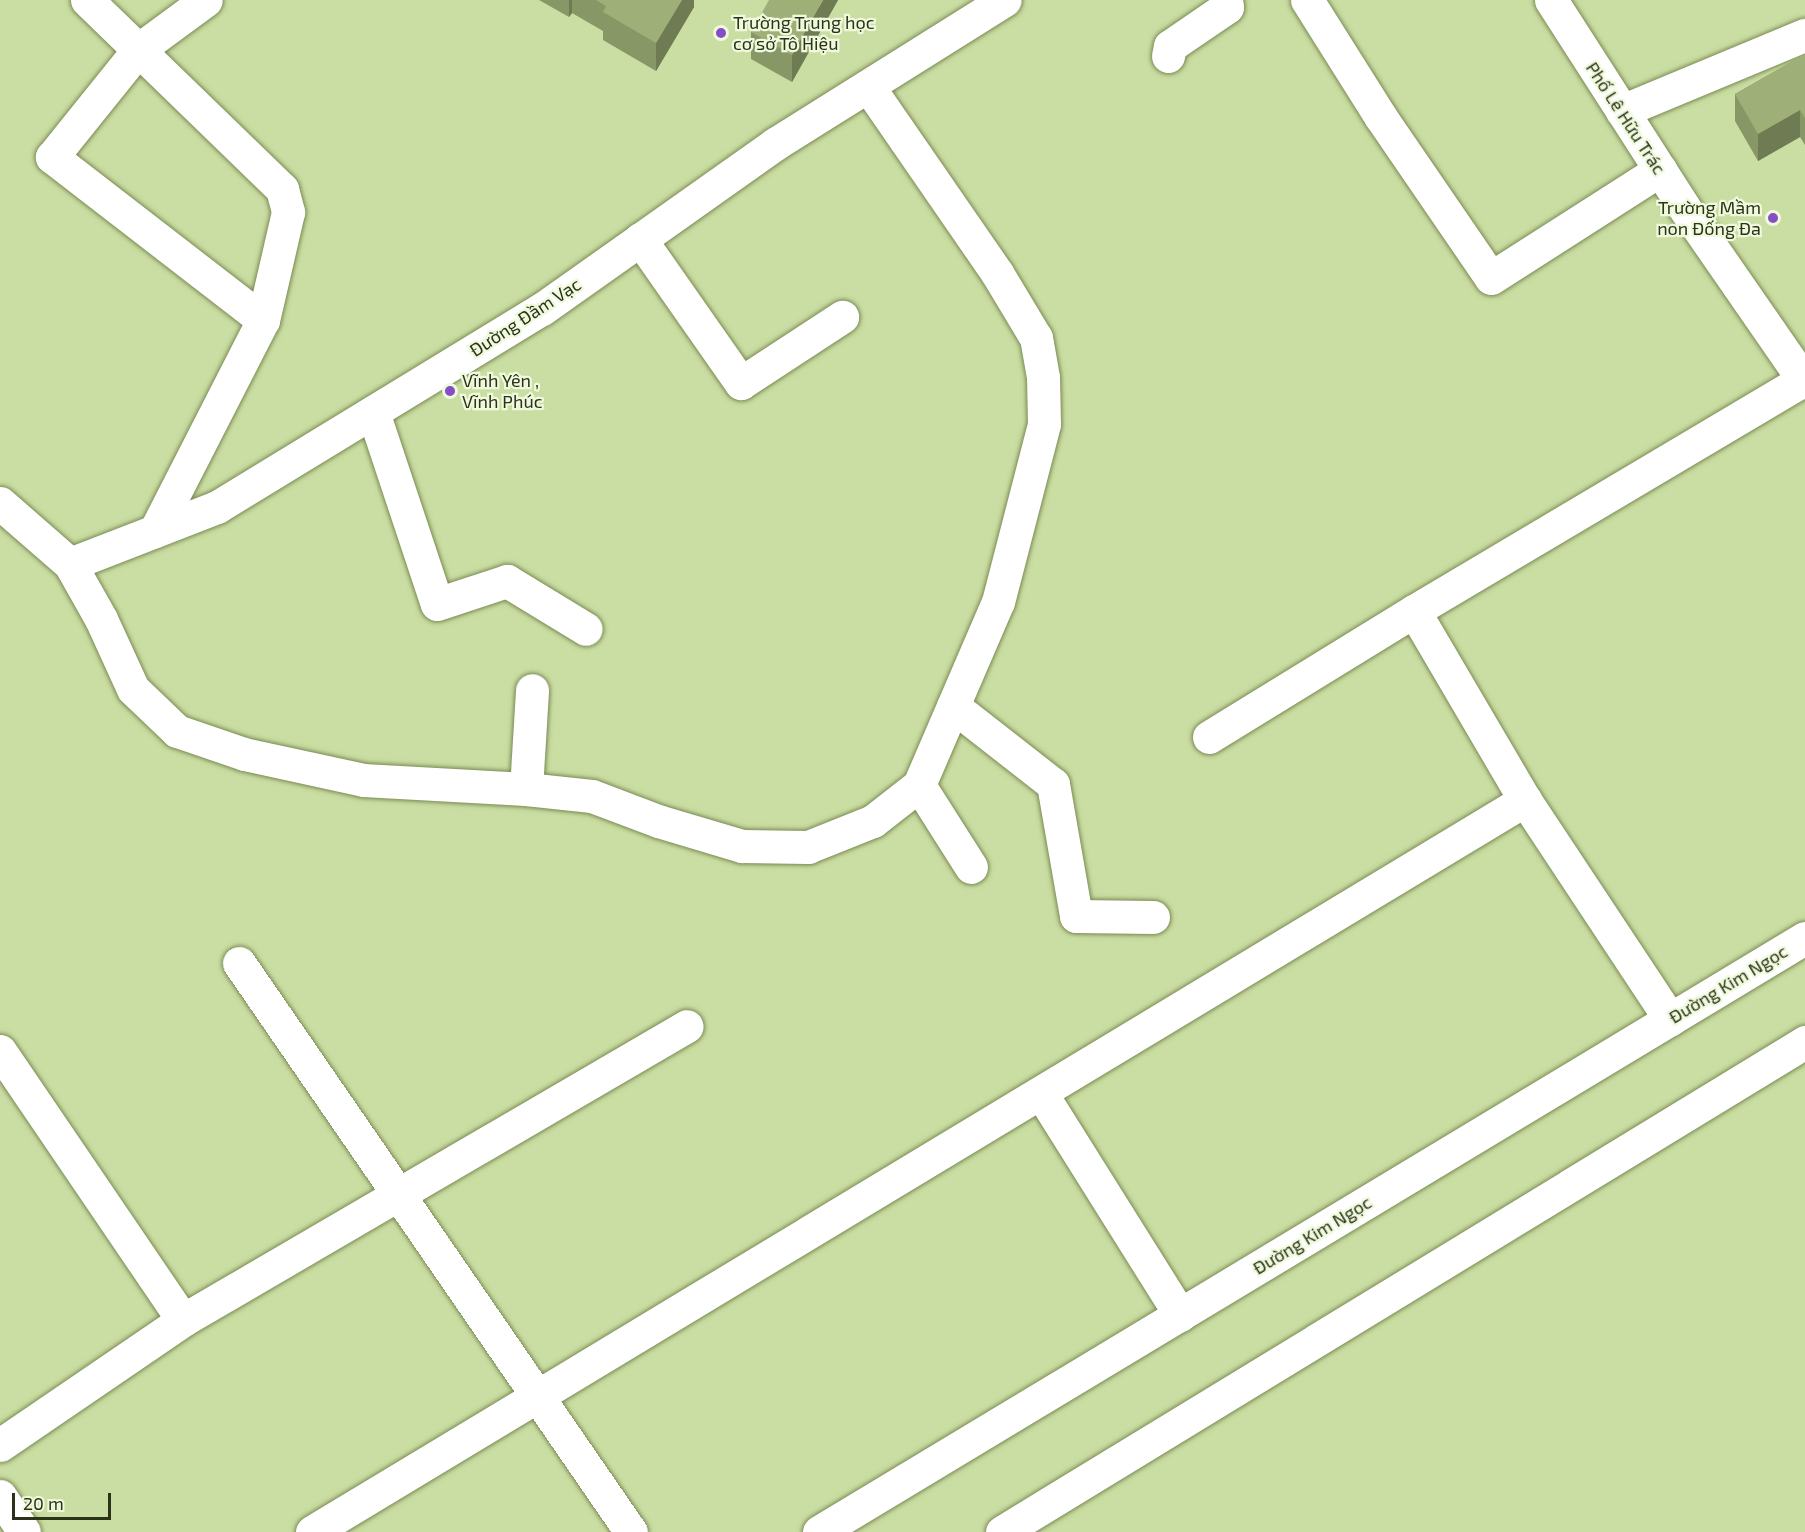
<!DOCTYPE html>
<html>
<head>
<meta charset="utf-8">
<style>
	body { margin:0 }
	#map { position:relative; width:1805px; height:1532px; overflow:hidden; background:#cadda2; font-family:"Exo 2",sans-serif }
	div>[style] { position:absolute }
	[style*='--x'] { left:calc(var(--x)*1px); top:calc(var(--y)*1px); width:calc(var(--w)*1px); rotate:calc(var(--a)*1deg) }
	.roads { filter:drop-shadow(0 0 2px #7a8b54) drop-shadow(0 0 2px #7a8b54) }
	.minor>* { height:33px; margin:-16.5px; padding:0 16.5px; transform-origin:16.5px; border-radius:16.5px; background:#fff }
	.major>* { height:33px; margin:-16.5px; padding:0 16.5px; transform-origin:16.5px; border-radius:16.5px; background:#fff }
	.wall>* { inset:0; background:#889766 }
	.shaded-wall>* { inset:0; background:#6f7b53 }
	.building>* { inset:0; background:#9eb077 }
	.dots>* { width:16px; height:16px; translate:-50% -50%; box-sizing:border-box; border:3px solid #eff9dc; border-radius:50% }
	span { translate:-50% -50%; white-space:nowrap; text-align:center; line-height:1.15; -webkit-text-stroke:4.5px #eff9dc; paint-order:stroke }
	.poi-label { font-size:18px; color:#2b321a }
	.left { translate:0 -50%; text-align:left }
	.right { translate:-100% -50%; text-align:right }
	.street-label { font-size:18px; color:#2b321a }
	.scale { position:absolute; left:12px; top:1493px; width:99px; height:27px; box-sizing:border-box; border:3px solid #2b321a; border-top:0; padding-left:8px; font-size:18px; line-height:21px; white-space:nowrap; color:#2b321a; -webkit-text-stroke:4px #eff9dc; paint-order:stroke }
</style>
</head>
<body>
<div id="map">
	<div class="roads">
		<div class="minor">
			<i style="--x:87;--y:0;--w:272;--a:44.1"></i>
			<i style="--x:282;--y:189;--w:24;--a:75"></i>
			<i style="--x:288;--y:212;--w:111;--a:103"></i>
			<i style="--x:1307;--y:0;--w:137;--a:57.8"></i>
			<i style="--x:1380;--y:116;--w:196;--a:55.6"></i>
			<i style="--x:1491;--y:278;--w:201;--a:-32.6"></i>
			<i style="--x:1551;--y:0;--w:245;--a:57.3"></i>
			<i style="--x:1683;--y:206;--w:214;--a:55.3"></i>
			<i style="--x:1168;--y:56;--w:10;--a:-79"></i>
			<i style="--x:1170;--y:46;--w:69;--a:-34.4"></i>
			<i style="--x:1227;--y:7;--w:7;--a:-98"></i>
			<i style="--x:1622;--y:111;--w:198;--a:-22.6"></i>
			<i style="--x:640;--y:239;--w:176;--a:55"></i>
			<i style="--x:741;--y:383;--w:121;--a:-33.2"></i>
			<i style="--x:373;--y:412;--w:202;--a:71.6"></i>
			<i style="--x:437;--y:604;--w:74;--a:-18.2"></i>
			<i style="--x:507;--y:581;--w:92;--a:31.3"></i>
			<i style="--x:0;--y:503;--w:93;--a:41.1"></i>
			<i style="--x:70;--y:564;--w:158;--a:-21.2"></i>
			<i style="--x:217;--y:507;--w:381;--a:-31.4"></i>
			<i style="--x:542;--y:309;--w:286;--a:-35.3"></i>
			<i style="--x:775;--y:144;--w:271;--a:-32.1"></i>
			<i style="--x:155;--y:531;--w:237;--a:-62.9"></i>
			<i style="--x:263;--y:320;--w:267;--a:-142.3"></i>
			<i style="--x:52;--y:157;--w:137;--a:-51.2"></i>
			<i style="--x:138;--y:50;--w:84;--a:-36.3"></i>
			<i style="--x:70;--y:564;--w:63;--a:60.6"></i>
			<i style="--x:101;--y:619;--w:77;--a:65.4"></i>
			<i style="--x:133;--y:689;--w:61;--a:43.7"></i>
			<i style="--x:177;--y:731;--w:71;--a:18.9"></i>
			<i style="--x:244;--y:754;--w:122;--a:12.3"></i>
			<i style="--x:363;--y:780;--w:163;--a:3.2"></i>
			<i style="--x:526;--y:789;--w:66;--a:6.1"></i>
			<i style="--x:592;--y:796;--w:71;--a:20.7"></i>
			<i style="--x:658;--y:821;--w:88;--a:16.6"></i>
			<i style="--x:742;--y:846;--w:66;--a:0.9"></i>
			<i style="--x:808;--y:847;--w:70;--a:-21.8"></i>
			<i style="--x:873;--y:821;--w:58;--a:-38"></i>
			<i style="--x:919;--y:785;--w:199;--a:-66.7"></i>
			<i style="--x:998;--y:602;--w:184;--a:-75.5"></i>
			<i style="--x:1044;--y:424;--w:47;--a:-91.2"></i>
			<i style="--x:1043;--y:377;--w:40;--a:-100"></i>
			<i style="--x:1036;--y:338;--w:76;--a:-121"></i>
			<i style="--x:997;--y:273;--w:227;--a:-124.6"></i>
			<i style="--x:1414;--y:611;--w:219;--a:59.6"></i>
			<i style="--x:1525;--y:800;--w:263;--a:56.5"></i>
			<i style="--x:953;--y:706;--w:127;--a:38"></i>
			<i style="--x:1053;--y:784;--w:134;--a:80.1"></i>
			<i style="--x:1076;--y:916;--w:77;--a:0.7"></i>
			<i style="--x:1209;--y:737;--w:241;--a:-31.6"></i>
			<i style="--x:1414;--y:611;--w:455;--a:-30.7"></i>
			<i style="--x:919;--y:785;--w:97;--a:57.6"></i>
			<i style="--x:526;--y:789;--w:99;--a:-86.5"></i>
			<i style="--x:239;--y:963;--w:691;--a:55.44"></i>
			<i style="--x:0;--y:1051;--w:325;--a:55.8"></i>
			<i style="--x:183;--y:1320;--w:583;--a:-30.26"></i>
			<i style="--x:1041;--y:1093;--w:262;--a:57.9"></i>
			<i style="--x:0;--y:1445;--w:222;--a:-34.3"></i>
			<i style="--x:0;--y:1496;--w:43;--a:56.3"></i>
			<i style="--x:312;--y:1532;--w:1417;--a:-31.11"></i>
		</div>
		<div class="major">
			<i style="--x:819;--y:1532;--w:1151;--a:-31.07"></i>
			<i style="--x:1002;--y:1532;--w:941;--a:-31.39"></i>
		</div>
	</div>
	<div class="wall">
		<i style="clip-path:polygon(539px 0,694px 0,694px 7px,656px 71px,603px 40px,603px 31px,572px 13px,569px 17px)"></i>
		<i style="clip-path:polygon(838px 0,792px 82px,751px 59px,751px 32px)"></i>
		<i style="clip-path:polygon(1805px 54px,1805px 145px,1800px 137px,1758px 161px,1735px 121px,1735px 94px)"></i>
	</div>
	<div class="shaded-wall">
		<i style="clip-path:polygon(569px 0,572px 0,572px 13px,569px 17px)"></i>
		<i style="clip-path:polygon(682px 0,694px 0,694px 7px,656px 71px,656px 43px)"></i>
		<i style="clip-path:polygon(823px 0,838px 0,792px 82px,792px 55px)"></i>
		<i style="clip-path:polygon(1800px 110px,1800px 137px,1758px 161px,1758px 134px)"></i>
	</div>
	<div class="building">
		<i style="clip-path:polygon(596px 0,682px 0,656px 43px,603px 12px,606px 6px)"></i>
		<i style="clip-path:polygon(769px 0,823px 0,792px 55px,751px 32px)"></i>
		<i style="clip-path:polygon(1805px 54px,1805px 118px,1800px 110px,1758px 134px,1735px 94px)"></i>
	</div>
	<div class="dots">
		<i style="left:721px;top:33px;background:#864dc4"></i>
		<i style="left:1773px;top:218px;background:#864dc4"></i>
		<i style="left:450px;top:391px;background:#864dc4"></i>
	</div>
	<div class="poi-label">
		<span class="left" style="left:733px;top:33px">Trường Trung học<br>cơ sở Tô Hiệu</span>
		<span class="right" style="left:1761px;top:218px">Trường Mầm<br>non Đống Đa</span>
		<span class="left" style="left:462px;top:391px">Vĩnh Yên ,<br>Vĩnh Phúc</span>
	</div>
	<div class="street-label">
		<span style="left:1626px;top:118px;rotate:57deg">Phố Lê Hữu Trác</span>
		<span style="left:525px;top:317px;rotate:-33deg">Đường Đầm Vạc</span>
		<span style="left:1728px;top:984px;rotate:-31deg">Đường Kim Ngọc</span>
		<span style="left:1312px;top:1235px;rotate:-31deg">Đường Kim Ngọc</span>
	</div>
	<div class="scale">20 m</div>
</div>
</body>
</html>
